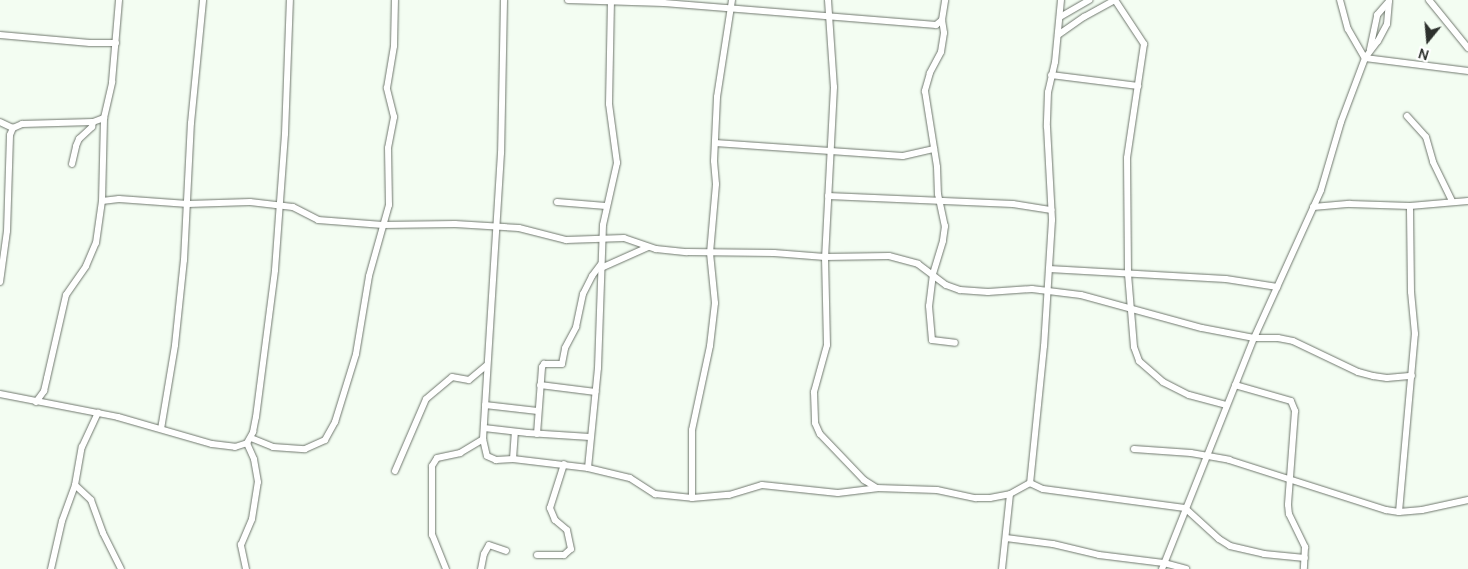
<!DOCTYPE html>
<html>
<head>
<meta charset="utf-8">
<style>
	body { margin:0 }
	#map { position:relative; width:1468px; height:569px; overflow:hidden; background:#f3fdf2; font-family:Manrope,sans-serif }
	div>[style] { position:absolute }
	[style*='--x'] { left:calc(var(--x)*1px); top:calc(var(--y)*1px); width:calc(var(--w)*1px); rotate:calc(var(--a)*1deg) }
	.roads { filter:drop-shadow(0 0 1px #6f776d) drop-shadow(0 0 1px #6f776d) }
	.minor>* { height:6px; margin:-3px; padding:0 3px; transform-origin:3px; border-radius:3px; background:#fff }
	span { translate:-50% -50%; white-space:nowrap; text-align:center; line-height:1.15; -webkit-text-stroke:4.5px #fff; paint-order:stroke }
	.north { position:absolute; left:1403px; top:15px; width:50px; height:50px; -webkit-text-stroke:4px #fff; paint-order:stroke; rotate:197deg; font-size:14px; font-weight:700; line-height:20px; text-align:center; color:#2d312d }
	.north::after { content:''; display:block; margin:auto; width:18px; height:22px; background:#2d312d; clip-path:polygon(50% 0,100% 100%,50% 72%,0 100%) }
</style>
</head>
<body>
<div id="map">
	<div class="roads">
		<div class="minor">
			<i style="--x:504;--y:0;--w:153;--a:91.1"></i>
			<i style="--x:501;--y:153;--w:287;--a:93.6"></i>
			<i style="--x:483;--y:439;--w:17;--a:77"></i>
			<i style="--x:487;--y:456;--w:10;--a:24"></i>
			<i style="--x:496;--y:460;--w:17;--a:-3"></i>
			<i style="--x:513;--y:459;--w:76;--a:6.8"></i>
			<i style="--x:588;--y:468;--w:43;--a:13.4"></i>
			<i style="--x:630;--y:478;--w:30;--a:33"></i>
			<i style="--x:655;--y:494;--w:37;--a:6"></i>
			<i style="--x:692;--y:498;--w:37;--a:-5"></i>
			<i style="--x:729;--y:495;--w:34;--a:-17"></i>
			<i style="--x:762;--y:485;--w:76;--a:6"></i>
			<i style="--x:838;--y:493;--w:39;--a:-7"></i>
			<i style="--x:568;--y:0;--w:96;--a:1.8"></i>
			<i style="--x:664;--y:3;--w:273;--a:4.6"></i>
			<i style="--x:936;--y:25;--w:8;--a:-40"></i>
			<i style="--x:942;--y:20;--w:20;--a:-81"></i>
			<i style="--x:828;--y:0;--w:87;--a:86.1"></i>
			<i style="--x:834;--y:87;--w:170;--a:93"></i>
			<i style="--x:825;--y:257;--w:88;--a:88.7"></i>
			<i style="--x:827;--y:345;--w:49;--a:105.5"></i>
			<i style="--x:814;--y:392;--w:31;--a:88"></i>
			<i style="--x:815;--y:423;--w:12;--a:66"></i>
			<i style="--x:820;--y:434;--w:64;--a:46.3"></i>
			<i style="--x:864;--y:480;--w:15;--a:32"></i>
			<i style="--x:877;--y:488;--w:60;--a:1.9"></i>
			<i style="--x:937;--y:490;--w:40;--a:12"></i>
			<i style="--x:976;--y:498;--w:14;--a:0"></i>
			<i style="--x:990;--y:498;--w:20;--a:-11"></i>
			<i style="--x:1010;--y:494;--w:23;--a:-29"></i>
			<i style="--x:1061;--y:0;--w:62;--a:95.5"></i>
			<i style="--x:1055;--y:62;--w:31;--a:103"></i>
			<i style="--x:1048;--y:92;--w:35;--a:92"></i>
			<i style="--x:1047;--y:127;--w:93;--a:86.9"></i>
			<i style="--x:1052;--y:220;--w:126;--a:93.6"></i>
			<i style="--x:1044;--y:346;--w:138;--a:95.8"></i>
			<i style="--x:1030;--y:483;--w:14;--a:25"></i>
			<i style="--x:1043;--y:489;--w:143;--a:7.6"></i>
			<i style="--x:1185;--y:508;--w:46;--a:42.4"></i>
			<i style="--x:1219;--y:539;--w:13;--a:32"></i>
			<i style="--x:1230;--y:546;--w:35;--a:13"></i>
			<i style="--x:1264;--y:554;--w:41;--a:5.6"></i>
			<i style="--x:1115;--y:0;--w:53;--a:56.6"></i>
			<i style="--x:1144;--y:44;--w:115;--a:98.5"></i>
			<i style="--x:1127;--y:158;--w:116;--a:89.5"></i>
			<i style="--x:1128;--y:274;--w:73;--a:85.3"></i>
			<i style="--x:1134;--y:347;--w:15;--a:70"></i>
			<i style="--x:1139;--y:361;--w:32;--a:41"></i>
			<i style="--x:1163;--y:382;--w:29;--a:27"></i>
			<i style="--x:1189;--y:395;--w:39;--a:15"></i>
			<i style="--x:1340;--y:0;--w:30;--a:75"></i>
			<i style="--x:1348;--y:29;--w:34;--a:60"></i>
			<i style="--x:1365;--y:58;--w:104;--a:7.2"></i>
			<i style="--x:1429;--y:0;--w:62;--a:50.9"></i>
			<i style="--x:1060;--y:17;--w:34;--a:-30"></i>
			<i style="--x:942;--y:20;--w:13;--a:81"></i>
			<i style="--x:944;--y:33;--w:19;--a:99"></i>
			<i style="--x:941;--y:52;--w:24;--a:118"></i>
			<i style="--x:930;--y:73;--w:19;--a:106"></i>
			<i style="--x:925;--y:91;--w:77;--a:81"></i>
			<i style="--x:937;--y:167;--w:27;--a:88"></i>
			<i style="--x:938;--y:194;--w:33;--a:78"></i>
			<i style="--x:945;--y:226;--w:15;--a:98"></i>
			<i style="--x:943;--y:241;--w:34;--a:107"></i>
			<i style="--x:933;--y:274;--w:32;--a:97"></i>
			<i style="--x:929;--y:306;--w:34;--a:85"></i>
			<i style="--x:932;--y:340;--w:23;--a:7"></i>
			<i style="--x:0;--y:35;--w:90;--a:5.1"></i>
			<i style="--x:90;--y:43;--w:26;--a:0"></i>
			<i style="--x:1058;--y:35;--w:32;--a:-35"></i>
			<i style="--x:1084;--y:17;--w:35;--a:-29"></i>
			<i style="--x:1370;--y:49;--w:35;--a:-78"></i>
			<i style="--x:1377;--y:15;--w:18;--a:-49"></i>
			<i style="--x:1051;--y:75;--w:88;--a:7.2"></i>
			<i style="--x:1407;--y:116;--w:28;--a:48"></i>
			<i style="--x:1426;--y:137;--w:26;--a:74"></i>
			<i style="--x:1433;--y:162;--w:43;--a:64"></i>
			<i style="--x:0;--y:122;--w:14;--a:25"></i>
			<i style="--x:715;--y:143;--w:188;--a:4"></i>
			<i style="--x:903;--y:156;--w:32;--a:-13"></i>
			<i style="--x:72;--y:164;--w:18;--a:-77"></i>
			<i style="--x:76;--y:146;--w:8;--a:-67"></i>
			<i style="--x:79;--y:139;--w:18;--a:-43"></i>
			<i style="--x:92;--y:127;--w:5;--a:-79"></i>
			<i style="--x:828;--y:196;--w:185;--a:2.5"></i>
			<i style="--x:1013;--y:204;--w:39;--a:9"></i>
			<i style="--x:102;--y:201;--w:17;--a:-7"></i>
			<i style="--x:119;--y:199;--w:69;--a:4.1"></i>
			<i style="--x:188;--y:204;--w:62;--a:-1.8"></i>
			<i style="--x:250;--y:202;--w:43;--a:6.6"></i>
			<i style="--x:293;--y:207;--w:28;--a:27"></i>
			<i style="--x:318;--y:220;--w:65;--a:4.4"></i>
			<i style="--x:383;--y:225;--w:72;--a:-0.8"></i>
			<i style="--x:455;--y:224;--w:64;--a:3.6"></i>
			<i style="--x:519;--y:228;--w:49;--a:14.3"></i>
			<i style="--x:566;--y:240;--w:58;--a:-2"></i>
			<i style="--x:624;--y:238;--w:34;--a:19"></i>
			<i style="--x:656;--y:249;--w:31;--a:6"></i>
			<i style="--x:687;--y:252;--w:87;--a:0.7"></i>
			<i style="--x:774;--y:253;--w:51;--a:4.5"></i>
			<i style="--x:825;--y:257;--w:64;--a:-0.9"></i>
			<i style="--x:889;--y:256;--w:30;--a:15"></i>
			<i style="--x:918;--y:264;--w:35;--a:37"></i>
			<i style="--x:946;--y:285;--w:15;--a:20"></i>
			<i style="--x:960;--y:290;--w:28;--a:4"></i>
			<i style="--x:988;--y:292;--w:44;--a:-3.9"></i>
			<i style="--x:1032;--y:289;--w:49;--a:7"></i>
			<i style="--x:1081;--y:295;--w:125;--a:15.3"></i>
			<i style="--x:1202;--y:328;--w:53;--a:10.9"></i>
			<i style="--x:1254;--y:338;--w:24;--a:0"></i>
			<i style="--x:1278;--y:338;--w:15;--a:11"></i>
			<i style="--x:1293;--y:341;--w:72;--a:25.5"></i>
			<i style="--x:1358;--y:372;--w:16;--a:15"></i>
			<i style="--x:1373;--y:376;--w:14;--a:8"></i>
			<i style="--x:1387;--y:378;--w:25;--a:-5"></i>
			<i style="--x:557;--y:202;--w:49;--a:4.7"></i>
			<i style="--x:1313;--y:207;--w:37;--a:-5"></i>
			<i style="--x:1350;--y:204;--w:60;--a:1.9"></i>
			<i style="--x:1410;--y:206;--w:58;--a:-4.9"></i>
			<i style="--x:601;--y:268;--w:51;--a:-24.1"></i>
			<i style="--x:1049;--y:269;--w:177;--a:3.2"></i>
			<i style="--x:1226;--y:279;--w:52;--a:8.9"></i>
			<i style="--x:0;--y:282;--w:51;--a:-82.2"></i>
			<i style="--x:7;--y:231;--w:96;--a:-88.2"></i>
			<i style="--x:10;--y:135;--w:8;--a:-67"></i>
			<i style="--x:13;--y:128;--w:10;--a:-24"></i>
			<i style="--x:22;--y:124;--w:71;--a:-1.6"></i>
			<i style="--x:93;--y:122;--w:12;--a:-20"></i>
			<i style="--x:104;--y:118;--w:37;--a:-77"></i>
			<i style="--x:112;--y:82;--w:82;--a:-85.1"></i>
			<i style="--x:540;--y:385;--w:56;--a:7.1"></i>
			<i style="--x:1235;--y:385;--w:58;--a:15.9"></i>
			<i style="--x:1291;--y:401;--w:11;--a:68"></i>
			<i style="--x:1295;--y:411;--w:94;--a:94.3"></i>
			<i style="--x:1288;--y:505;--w:9;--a:84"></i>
			<i style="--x:1289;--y:514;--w:37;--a:64"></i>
			<i style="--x:1305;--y:547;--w:22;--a:93"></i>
			<i style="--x:0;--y:394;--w:120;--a:11"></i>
			<i style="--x:118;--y:417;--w:98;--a:16"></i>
			<i style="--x:212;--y:444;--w:23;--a:7"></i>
			<i style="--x:235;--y:447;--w:13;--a:-18"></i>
			<i style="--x:247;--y:443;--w:13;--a:-61"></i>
			<i style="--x:253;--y:432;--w:15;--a:-79"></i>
			<i style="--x:256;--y:417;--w:148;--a:-82.6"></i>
			<i style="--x:275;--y:270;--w:136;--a:-85.8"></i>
			<i style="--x:285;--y:134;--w:134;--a:-87.9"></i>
			<i style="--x:36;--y:402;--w:14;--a:-54"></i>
			<i style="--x:44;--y:391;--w:13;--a:-77"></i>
			<i style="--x:47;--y:378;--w:85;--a:-77.1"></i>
			<i style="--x:66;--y:295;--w:35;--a:-55"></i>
			<i style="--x:86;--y:266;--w:25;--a:-67"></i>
			<i style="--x:96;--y:243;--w:42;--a:-81.9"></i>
			<i style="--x:102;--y:201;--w:83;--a:-88.6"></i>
			<i style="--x:485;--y:405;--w:53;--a:6.5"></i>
			<i style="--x:484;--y:428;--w:44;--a:6.5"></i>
			<i style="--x:528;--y:433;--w:62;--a:3.7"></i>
			<i style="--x:161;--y:429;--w:85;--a:-80.5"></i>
			<i style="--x:175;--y:345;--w:85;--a:-84"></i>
			<i style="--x:184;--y:260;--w:137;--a:-87.1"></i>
			<i style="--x:191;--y:123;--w:124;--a:-84.4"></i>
			<i style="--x:537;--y:434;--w:67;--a:-85.7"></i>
			<i style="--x:542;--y:367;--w:4;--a:-56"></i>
			<i style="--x:544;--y:364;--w:18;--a:0"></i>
			<i style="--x:562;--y:364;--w:16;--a:-79"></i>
			<i style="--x:565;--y:348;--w:24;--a:-62"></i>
			<i style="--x:576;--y:327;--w:34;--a:-78"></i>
			<i style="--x:583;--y:294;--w:20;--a:-63"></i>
			<i style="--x:592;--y:276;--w:15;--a:-53"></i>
			<i style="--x:251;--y:438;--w:24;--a:22"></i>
			<i style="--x:273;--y:447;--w:32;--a:4"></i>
			<i style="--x:305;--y:449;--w:22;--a:-24"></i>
			<i style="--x:325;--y:440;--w:21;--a:-61"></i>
			<i style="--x:335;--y:422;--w:71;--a:-72.8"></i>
			<i style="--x:356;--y:354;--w:79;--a:-80.5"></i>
			<i style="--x:369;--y:276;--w:74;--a:-74.3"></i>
			<i style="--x:389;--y:205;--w:57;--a:-91"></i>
			<i style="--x:388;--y:148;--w:32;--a:-79"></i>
			<i style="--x:394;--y:117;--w:30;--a:-104"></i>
			<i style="--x:387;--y:88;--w:43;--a:-80.5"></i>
			<i style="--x:394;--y:46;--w:46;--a:-88.8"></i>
			<i style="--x:1134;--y:449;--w:57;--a:4"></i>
			<i style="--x:1191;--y:453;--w:39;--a:10"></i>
			<i style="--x:1229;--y:460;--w:165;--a:17.7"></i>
			<i style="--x:1386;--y:510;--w:13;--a:9"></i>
			<i style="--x:1399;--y:512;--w:23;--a:-5"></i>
			<i style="--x:1422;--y:510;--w:47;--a:-12.3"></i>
			<i style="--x:513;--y:459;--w:27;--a:-86"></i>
			<i style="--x:588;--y:468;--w:100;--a:-84.3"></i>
			<i style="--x:598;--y:368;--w:143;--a:-88"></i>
			<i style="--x:603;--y:225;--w:64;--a:-77.3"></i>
			<i style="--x:617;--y:163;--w:60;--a:-97.7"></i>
			<i style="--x:609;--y:104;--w:104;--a:-88.9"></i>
			<i style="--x:395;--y:471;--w:78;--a:-66.7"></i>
			<i style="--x:426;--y:399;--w:34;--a:-40"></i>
			<i style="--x:452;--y:377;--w:17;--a:10"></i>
			<i style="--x:469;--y:380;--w:23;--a:-40"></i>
			<i style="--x:75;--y:485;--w:22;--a:43"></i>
			<i style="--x:91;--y:500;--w:35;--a:70"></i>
			<i style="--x:103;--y:533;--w:40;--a:63.4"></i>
			<i style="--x:692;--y:498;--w:68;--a:-90"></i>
			<i style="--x:692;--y:430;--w:86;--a:-77.9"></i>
			<i style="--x:710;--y:346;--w:43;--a:-83.4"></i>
			<i style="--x:715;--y:303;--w:50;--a:-95.7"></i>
			<i style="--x:710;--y:253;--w:69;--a:-85"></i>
			<i style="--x:716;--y:184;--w:23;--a:-95"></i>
			<i style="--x:714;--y:161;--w:64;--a:-87.3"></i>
			<i style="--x:717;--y:97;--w:98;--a:-81.2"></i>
			<i style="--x:1399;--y:512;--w:179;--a:-84.9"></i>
			<i style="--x:1415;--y:334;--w:42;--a:-95.4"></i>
			<i style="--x:1411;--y:292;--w:86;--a:-90.7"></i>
			<i style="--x:1006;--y:538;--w:47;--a:7.3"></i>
			<i style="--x:1053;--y:544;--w:47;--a:13.4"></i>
			<i style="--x:1099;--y:555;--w:65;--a:7"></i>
			<i style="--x:1164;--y:563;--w:23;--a:15"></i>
			<i style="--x:537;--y:555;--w:27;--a:0"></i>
			<i style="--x:564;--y:555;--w:9;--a:-41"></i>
			<i style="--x:571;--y:549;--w:19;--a:-102"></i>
			<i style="--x:567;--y:530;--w:16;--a:-140"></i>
			<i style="--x:555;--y:520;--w:13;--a:-113"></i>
			<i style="--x:550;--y:508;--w:46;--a:-72.3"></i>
			<i style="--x:51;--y:569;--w:49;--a:-77.1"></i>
			<i style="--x:62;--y:521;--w:38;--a:-70"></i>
			<i style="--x:75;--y:485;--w:39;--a:-80"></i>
			<i style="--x:82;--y:447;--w:38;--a:-65"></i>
			<i style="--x:246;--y:569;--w:25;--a:-102"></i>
			<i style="--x:241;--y:545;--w:28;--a:-67"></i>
			<i style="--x:252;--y:519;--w:37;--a:-81"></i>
			<i style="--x:258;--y:482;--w:23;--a:-100"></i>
			<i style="--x:254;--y:459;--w:17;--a:-114"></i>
			<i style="--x:446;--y:569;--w:37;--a:-112"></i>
			<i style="--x:432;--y:535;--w:69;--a:-90"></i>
			<i style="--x:432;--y:466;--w:9;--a:-58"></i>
			<i style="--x:437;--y:458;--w:24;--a:-12"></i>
			<i style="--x:460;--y:453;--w:27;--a:-31"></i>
			<i style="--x:481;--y:569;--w:15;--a:-79"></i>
			<i style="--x:484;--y:554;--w:10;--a:-61"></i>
			<i style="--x:489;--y:545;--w:18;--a:19"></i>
			<i style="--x:1002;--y:569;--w:75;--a:-83.9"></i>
			<i style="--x:1162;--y:569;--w:249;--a:-68.3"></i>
			<i style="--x:1254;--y:338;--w:162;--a:-65.6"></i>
			<i style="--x:1321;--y:190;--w:71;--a:-73.6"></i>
			<i style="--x:1341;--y:122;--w:68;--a:-69.4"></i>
			<i style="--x:1365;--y:58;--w:21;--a:-53"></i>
			<i style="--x:1378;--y:41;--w:19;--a:-62"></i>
			<i style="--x:1387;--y:24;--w:24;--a:-85"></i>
		</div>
	</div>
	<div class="north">N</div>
</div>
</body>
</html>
